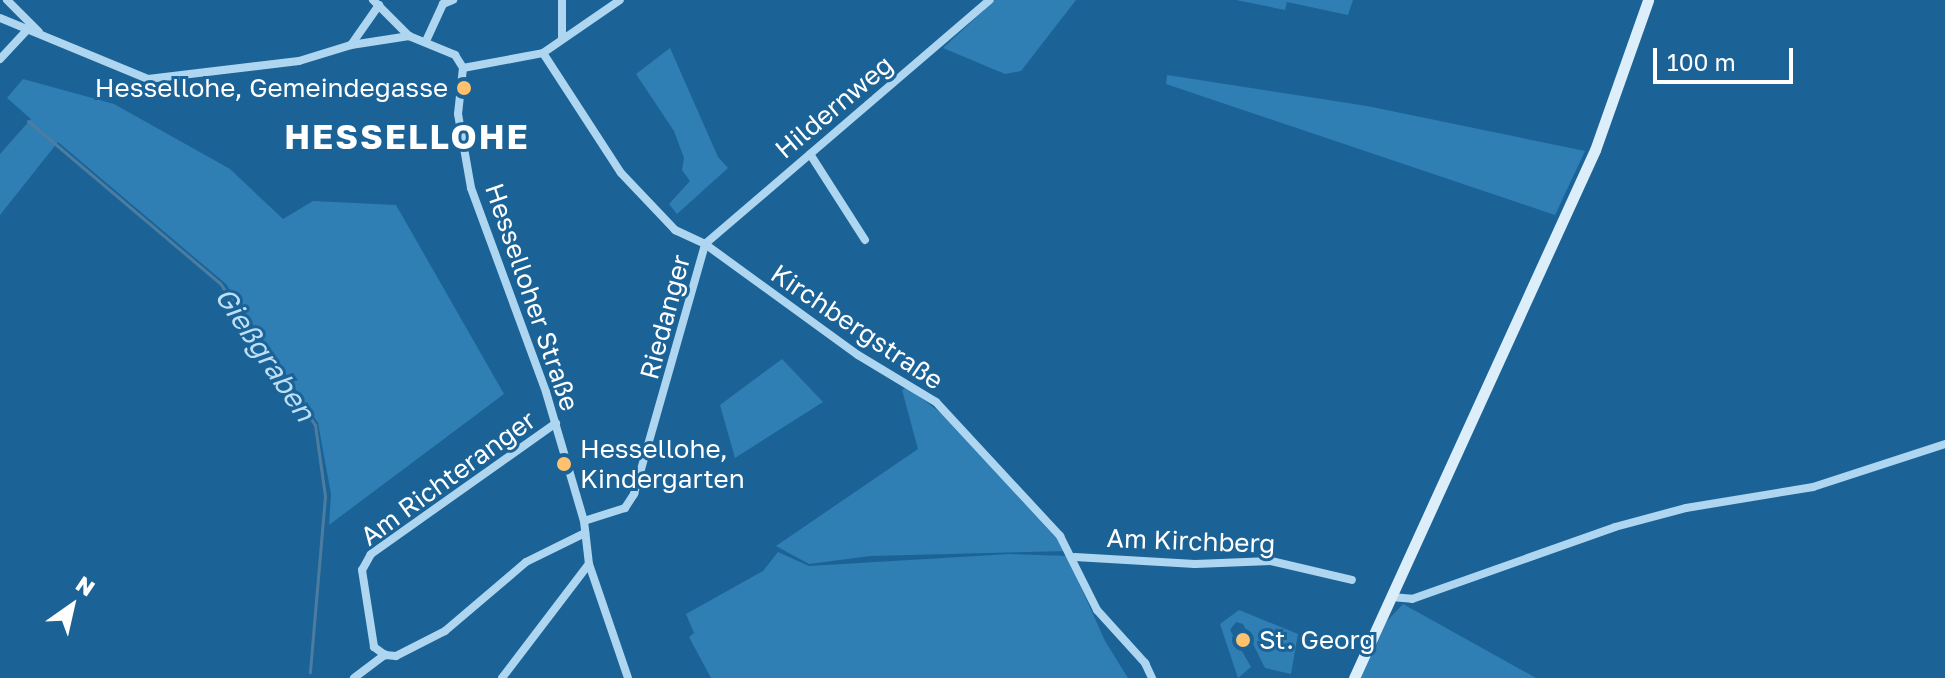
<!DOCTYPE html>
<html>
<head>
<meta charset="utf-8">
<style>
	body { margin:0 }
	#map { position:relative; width:1945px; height:678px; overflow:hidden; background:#1b6397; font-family:"Golos Text",sans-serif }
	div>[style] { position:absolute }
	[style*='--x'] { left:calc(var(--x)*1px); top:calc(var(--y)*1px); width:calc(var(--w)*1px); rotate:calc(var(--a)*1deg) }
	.green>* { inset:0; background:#2f7eb4 }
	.stream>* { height:3px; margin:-1.5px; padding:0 1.5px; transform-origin:1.5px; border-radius:1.5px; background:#4c7da1 }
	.minor>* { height:8px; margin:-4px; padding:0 4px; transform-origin:4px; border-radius:4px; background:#afd6f0 }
	.secondary>* { height:11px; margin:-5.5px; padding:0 5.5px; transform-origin:5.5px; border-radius:5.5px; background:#ddeefb }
	.dots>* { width:22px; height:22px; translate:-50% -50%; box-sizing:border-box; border:4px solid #1b6397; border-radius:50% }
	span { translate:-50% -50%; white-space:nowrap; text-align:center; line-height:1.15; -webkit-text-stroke:6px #1b6397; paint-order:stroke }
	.poi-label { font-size:26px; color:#fff }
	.right { translate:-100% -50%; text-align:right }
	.left { translate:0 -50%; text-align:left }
	.street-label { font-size:26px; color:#fff }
	.water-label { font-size:28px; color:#bcdff6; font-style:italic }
	.district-label { font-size:34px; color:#fff; font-weight:700; letter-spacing:2px }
	.north { position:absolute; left:32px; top:566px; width:80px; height:80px; -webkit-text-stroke:6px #1b6397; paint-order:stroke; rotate:34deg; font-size:22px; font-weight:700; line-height:32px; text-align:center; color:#fff }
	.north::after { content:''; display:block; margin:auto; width:28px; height:36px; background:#fff; clip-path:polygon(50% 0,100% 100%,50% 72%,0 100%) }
	.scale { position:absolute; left:1653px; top:48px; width:140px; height:36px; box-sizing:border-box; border:4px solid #fff; border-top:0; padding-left:10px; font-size:24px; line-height:28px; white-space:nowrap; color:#fff; -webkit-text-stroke:6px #1b6397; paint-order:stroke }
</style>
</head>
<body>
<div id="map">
	<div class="green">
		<i style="clip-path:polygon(995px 0,1076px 0,1021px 71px,1005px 74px,943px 48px)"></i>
		<i style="clip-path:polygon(1236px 0,1353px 0,1348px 15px,1287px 2px,1285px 10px)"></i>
		<i style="clip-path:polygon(670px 48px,718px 157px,728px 168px,677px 214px,669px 204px,690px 181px,682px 170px,684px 158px,674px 131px,636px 74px)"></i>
		<i style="clip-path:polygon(1167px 75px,1367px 106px,1585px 151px,1555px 215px,1166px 84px)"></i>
		<i style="clip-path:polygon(23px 79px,114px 104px,230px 169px,283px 219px,313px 201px,396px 205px,504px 394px,329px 525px,331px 494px,318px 423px,226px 284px,58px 142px,0 215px,0 154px,31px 119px,7px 98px)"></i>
		<i style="clip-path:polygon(782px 359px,823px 402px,735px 458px,720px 405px)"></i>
		<i style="clip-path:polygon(907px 387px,946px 417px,1068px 551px,870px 556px,809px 564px,776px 546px,918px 449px,902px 390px)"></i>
		<i style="clip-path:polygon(778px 552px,809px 566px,1010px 554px,1067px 556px,1105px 641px,1128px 678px,711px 678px,689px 637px,694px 633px,686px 614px,763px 571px)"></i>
		<i style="clip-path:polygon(1403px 604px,1536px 678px,1361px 678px,1387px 621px)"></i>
		<i style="clip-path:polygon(1239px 610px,1298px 634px,1291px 674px,1265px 668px,1243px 624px,1236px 622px,1230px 630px,1251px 667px,1238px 678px,1220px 624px)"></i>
	</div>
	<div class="stream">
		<i style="--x:28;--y:121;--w:251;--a:40.2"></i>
		<i style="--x:220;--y:283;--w:171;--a:56.2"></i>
		<i style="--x:315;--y:425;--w:72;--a:82"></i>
		<i style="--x:325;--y:496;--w:177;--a:94.9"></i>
	</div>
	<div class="minor">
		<i style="--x:7;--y:0;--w:45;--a:45"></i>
		<i style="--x:373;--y:0;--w:51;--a:45"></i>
		<i style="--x:0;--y:18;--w:160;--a:22.4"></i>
		<i style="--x:148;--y:79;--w:152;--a:-6.8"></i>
		<i style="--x:299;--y:61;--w:54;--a:-17.1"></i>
		<i style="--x:351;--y:45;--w:59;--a:-8.8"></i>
		<i style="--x:409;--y:36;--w:50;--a:22.4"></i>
		<i style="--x:455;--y:55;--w:15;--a:58"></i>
		<i style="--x:463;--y:68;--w:46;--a:96.2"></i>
		<i style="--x:458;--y:114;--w:75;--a:80"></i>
		<i style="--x:471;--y:188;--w:217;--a:69.8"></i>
		<i style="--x:546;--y:392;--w:134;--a:73.6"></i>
		<i style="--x:584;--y:521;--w:43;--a:83.4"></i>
		<i style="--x:589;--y:564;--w:120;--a:71.1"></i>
		<i style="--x:562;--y:39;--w:39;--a:-90"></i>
		<i style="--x:426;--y:41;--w:41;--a:-65.3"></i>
		<i style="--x:443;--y:4;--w:11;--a:-22"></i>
		<i style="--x:351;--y:45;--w:49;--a:-55"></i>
		<i style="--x:543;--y:53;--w:143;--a:57"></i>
		<i style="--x:621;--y:173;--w:79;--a:46.5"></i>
		<i style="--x:675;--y:230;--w:33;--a:25"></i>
		<i style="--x:705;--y:244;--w:189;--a:36"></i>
		<i style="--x:858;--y:355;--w:91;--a:31.1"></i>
		<i style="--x:936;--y:402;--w:183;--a:47.2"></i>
		<i style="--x:1060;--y:536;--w:83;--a:63.4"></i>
		<i style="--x:1097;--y:610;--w:72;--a:47.8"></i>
		<i style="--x:1145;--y:663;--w:17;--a:65"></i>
		<i style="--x:0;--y:59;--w:41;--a:-47"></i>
		<i style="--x:463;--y:68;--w:81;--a:-10.6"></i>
		<i style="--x:543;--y:53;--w:93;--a:-34.5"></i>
		<i style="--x:810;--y:154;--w:102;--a:57.4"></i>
		<i style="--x:705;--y:244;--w:375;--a:-40.6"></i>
		<i style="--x:556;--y:423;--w:227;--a:144.7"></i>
		<i style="--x:371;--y:554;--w:18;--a:119"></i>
		<i style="--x:362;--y:570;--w:78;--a:81.1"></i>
		<i style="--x:374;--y:647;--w:14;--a:36"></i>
		<i style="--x:385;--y:655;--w:11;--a:5"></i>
		<i style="--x:396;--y:656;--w:55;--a:-27"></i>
		<i style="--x:445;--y:631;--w:106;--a:-40.4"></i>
		<i style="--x:526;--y:562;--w:66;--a:-26.2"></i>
		<i style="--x:584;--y:521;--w:43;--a:-17.6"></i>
		<i style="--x:625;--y:508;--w:17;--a:-57"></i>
		<i style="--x:634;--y:494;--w:260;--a:-74.1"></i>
		<i style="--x:1075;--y:557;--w:120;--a:3.3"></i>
		<i style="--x:1195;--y:564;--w:76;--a:-2.3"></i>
		<i style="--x:1271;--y:561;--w:83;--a:13.2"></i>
		<i style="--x:1391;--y:597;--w:21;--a:5"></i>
		<i style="--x:1412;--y:599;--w:215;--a:-19.5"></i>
		<i style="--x:1615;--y:527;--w:73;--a:-15"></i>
		<i style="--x:1686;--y:508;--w:129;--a:-9.4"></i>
		<i style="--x:1813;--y:487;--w:139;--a:-18"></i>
		<i style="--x:354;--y:678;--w:39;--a:-37"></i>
		<i style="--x:502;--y:678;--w:143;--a:-52.7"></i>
	</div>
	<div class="secondary">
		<i style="--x:1354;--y:678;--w:580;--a:-65.47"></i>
		<i style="--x:1595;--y:150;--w:159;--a:-70.5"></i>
	</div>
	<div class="dots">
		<i style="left:464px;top:88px;background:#ffc16e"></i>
		<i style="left:564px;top:464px;background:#ffc16e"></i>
		<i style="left:1243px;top:640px;background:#ffc16e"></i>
	</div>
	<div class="poi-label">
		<span class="right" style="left:448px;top:88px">Hessellohe, Gemeindegasse</span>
		<span class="left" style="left:580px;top:464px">Hessellohe,<br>Kindergarten</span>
		<span class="left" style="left:1259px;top:640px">St. Georg</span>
	</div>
	<div class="street-label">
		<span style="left:834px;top:107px;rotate:-40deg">Hildernweg</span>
		<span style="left:532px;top:297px;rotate:71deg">Hesselloher Straße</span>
		<span style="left:665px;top:317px;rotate:-75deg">Riedanger</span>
		<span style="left:857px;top:327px;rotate:34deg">Kirchbergstraße</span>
		<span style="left:448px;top:478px;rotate:-36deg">Am Richteranger</span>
		<span style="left:1191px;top:541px;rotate:2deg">Am Kirchberg</span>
	</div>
	<div class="water-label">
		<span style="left:265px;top:354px;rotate:56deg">Gießgraben</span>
	</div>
	<div class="district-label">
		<span style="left:407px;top:137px">HESSELLOHE</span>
	</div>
	<div class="north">N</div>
	<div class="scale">100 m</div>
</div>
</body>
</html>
